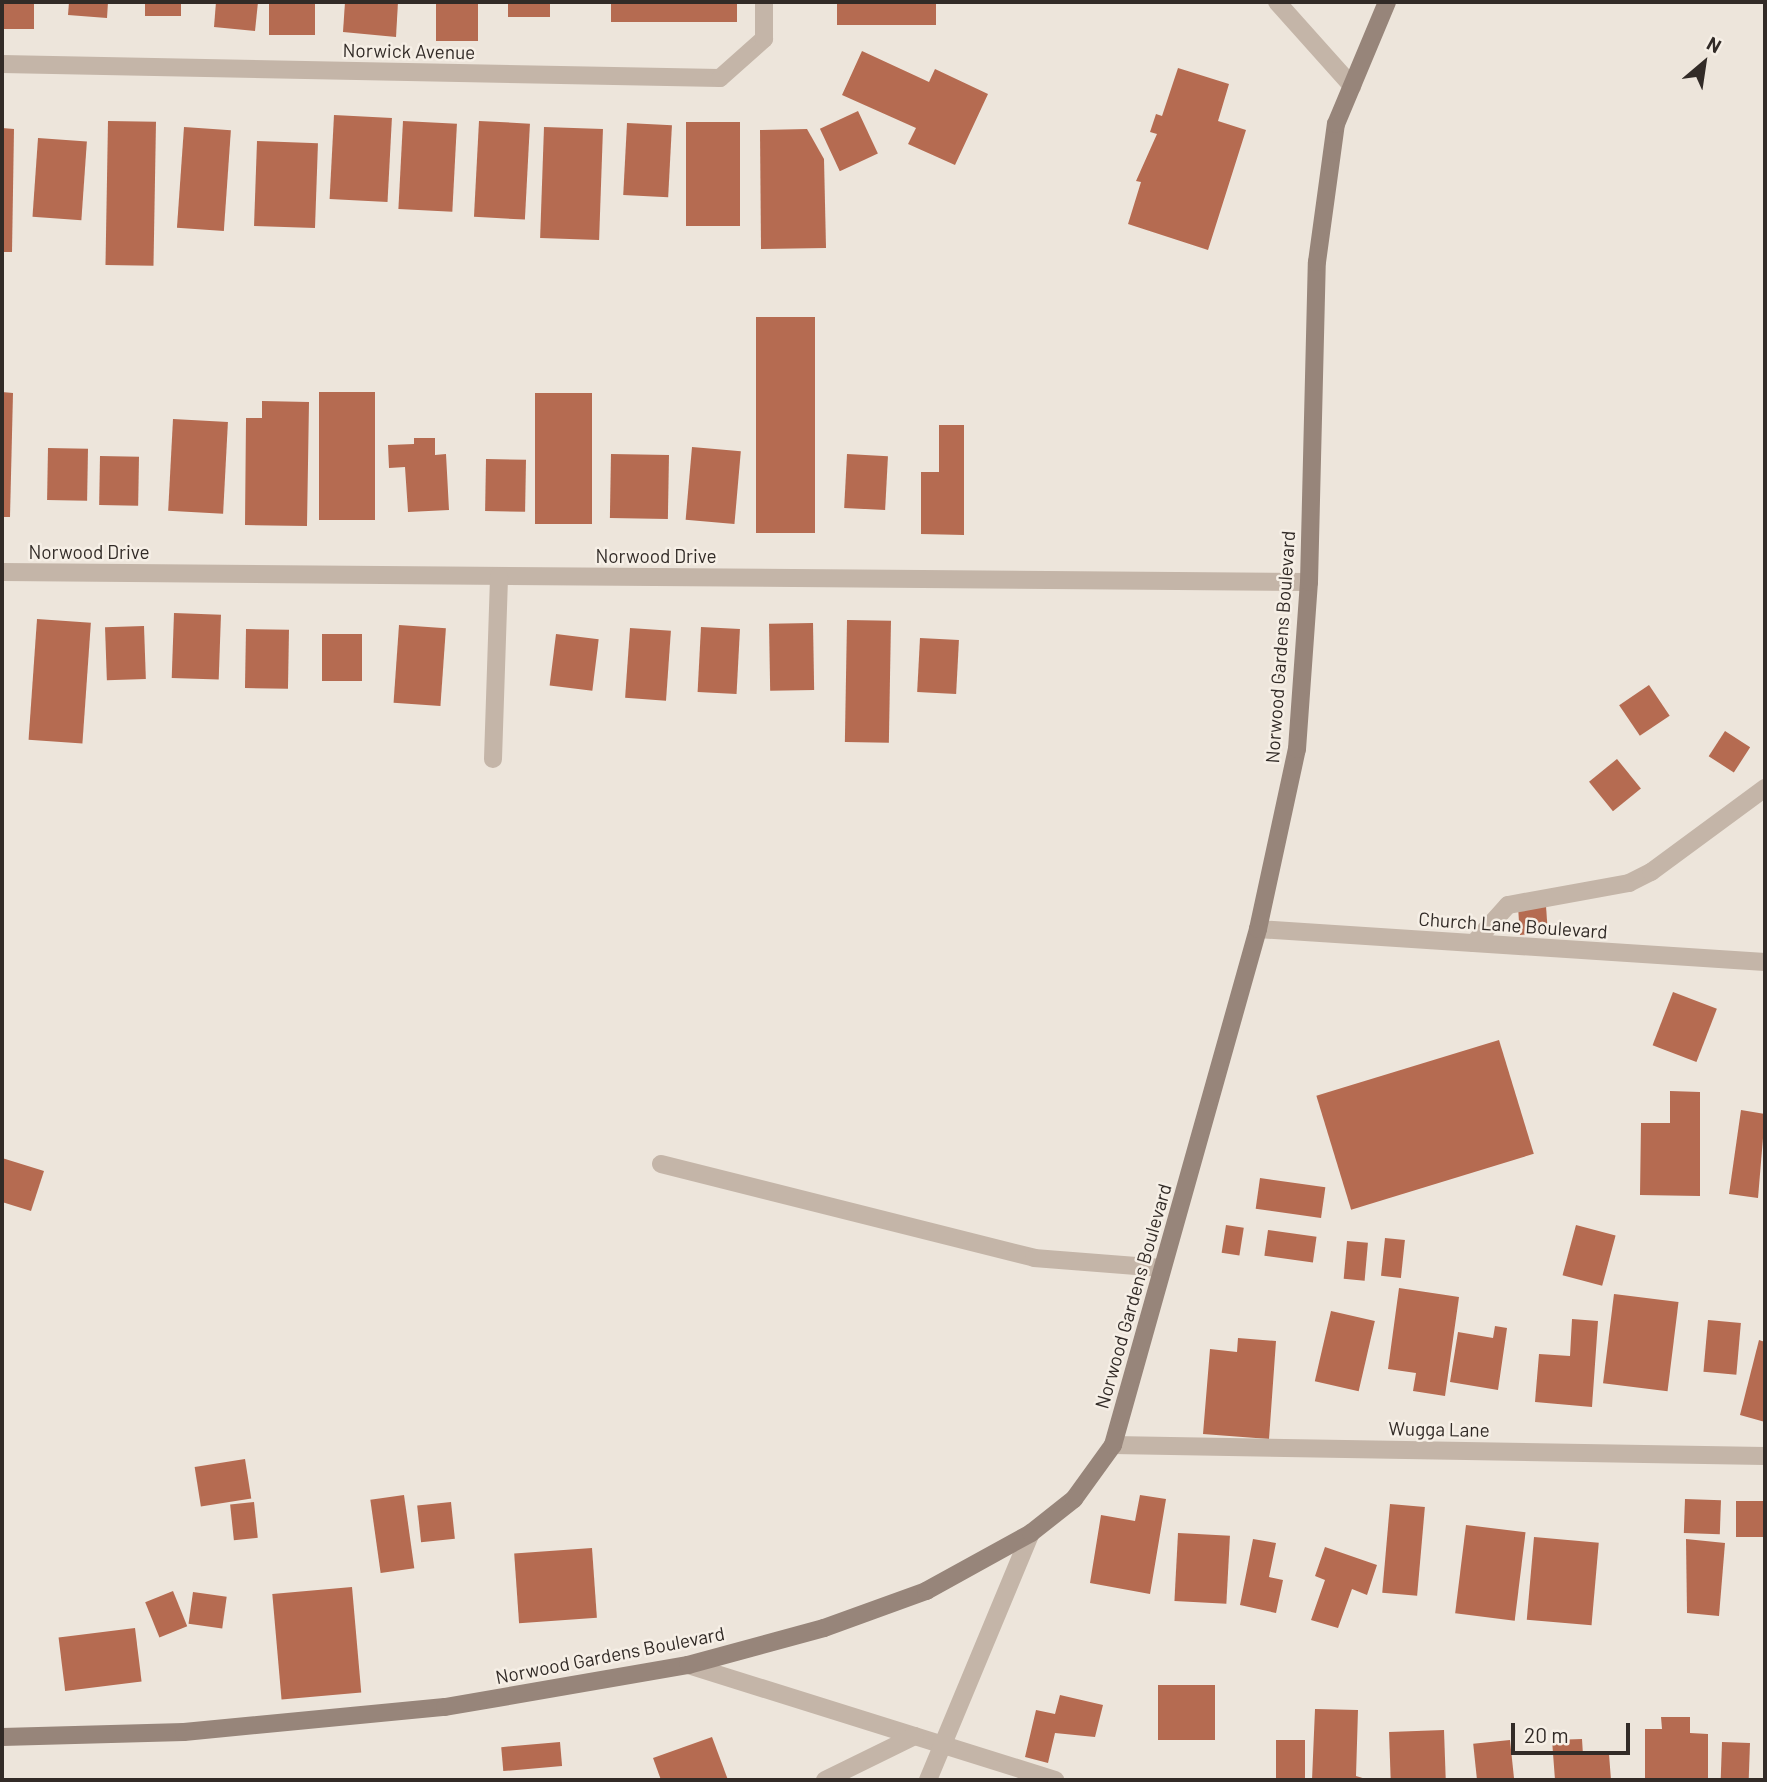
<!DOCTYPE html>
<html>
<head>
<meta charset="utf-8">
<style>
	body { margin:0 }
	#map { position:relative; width:1767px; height:1782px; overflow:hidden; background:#ede5db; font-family:Barlow,sans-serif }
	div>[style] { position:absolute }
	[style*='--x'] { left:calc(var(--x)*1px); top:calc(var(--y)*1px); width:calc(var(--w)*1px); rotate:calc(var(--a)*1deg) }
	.building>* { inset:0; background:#b56b51; transform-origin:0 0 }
	.lane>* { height:18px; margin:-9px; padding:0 9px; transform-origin:9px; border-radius:9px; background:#c4b5a8 }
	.street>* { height:18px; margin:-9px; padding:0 9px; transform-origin:9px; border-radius:9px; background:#c4b5a8 }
	.secondary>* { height:18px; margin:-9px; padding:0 9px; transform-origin:9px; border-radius:9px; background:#97857a }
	span { translate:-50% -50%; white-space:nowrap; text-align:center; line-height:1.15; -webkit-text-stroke:5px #f6efe6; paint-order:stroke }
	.street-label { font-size:19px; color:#322b27 }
	.frame { position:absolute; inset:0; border:4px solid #322b27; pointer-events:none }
	.north { position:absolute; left:1669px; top:28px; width:70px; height:70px; -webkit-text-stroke:5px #f6efe6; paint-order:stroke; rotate:29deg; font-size:19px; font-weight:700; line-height:28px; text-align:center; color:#322b27 }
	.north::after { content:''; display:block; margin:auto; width:24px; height:32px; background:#322b27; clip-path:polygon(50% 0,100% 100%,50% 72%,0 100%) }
	.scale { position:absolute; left:1511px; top:1723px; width:119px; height:32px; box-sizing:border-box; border:4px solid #322b27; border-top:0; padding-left:9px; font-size:21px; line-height:24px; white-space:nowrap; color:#322b27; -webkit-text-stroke:5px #f6efe6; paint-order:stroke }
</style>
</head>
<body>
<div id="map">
	<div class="building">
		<i style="left:2px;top:2px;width:32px;height:27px"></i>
		<i style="clip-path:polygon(69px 2px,108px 2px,107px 18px,68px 15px)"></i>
		<i style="left:145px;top:2px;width:36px;height:14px"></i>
		<i style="clip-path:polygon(216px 2px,258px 2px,255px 31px,214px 27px)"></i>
		<i style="left:269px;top:2px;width:46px;height:33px"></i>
		<i style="clip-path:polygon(345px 2px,398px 2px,396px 37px,343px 32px)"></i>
		<i style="left:436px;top:2px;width:42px;height:39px"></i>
		<i style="left:508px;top:2px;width:42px;height:15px"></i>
		<i style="left:611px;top:2px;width:126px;height:20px"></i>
		<i style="left:837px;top:2px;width:99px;height:23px"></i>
		<i style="clip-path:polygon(862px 51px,929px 82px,935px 69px,988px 94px,955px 165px,908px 144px,916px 128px,842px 95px)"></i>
		<i style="clip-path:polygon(1178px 68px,1229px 84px,1218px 121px,1246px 130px,1208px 250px,1128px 224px,1141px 182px,1136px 181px,1157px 134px,1150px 132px,1156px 114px,1162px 116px)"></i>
		<i style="left:858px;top:111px;width:47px;height:42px;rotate:65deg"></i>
		<i style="left:334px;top:115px;width:58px;height:84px;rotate:3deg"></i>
		<i style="left:108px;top:121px;width:48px;height:144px;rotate:1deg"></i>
		<i style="left:403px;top:121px;width:54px;height:88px;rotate:3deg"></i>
		<i style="left:479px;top:121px;width:51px;height:96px;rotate:3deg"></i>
		<i style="left:686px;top:122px;width:54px;height:104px"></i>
		<i style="left:627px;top:123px;width:45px;height:72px;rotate:3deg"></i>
		<i style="left:184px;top:127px;width:47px;height:101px;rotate:4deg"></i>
		<i style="left:544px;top:127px;width:59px;height:111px;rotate:2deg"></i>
		<i style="clip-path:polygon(2px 128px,14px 129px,12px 252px,2px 252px)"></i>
		<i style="clip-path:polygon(807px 129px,824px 159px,826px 248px,761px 249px,760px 130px)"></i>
		<i style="left:38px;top:138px;width:49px;height:79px;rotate:4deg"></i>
		<i style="left:257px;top:141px;width:61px;height:85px;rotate:2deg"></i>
		<i style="left:756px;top:317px;width:59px;height:216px"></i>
		<i style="clip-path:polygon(2px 392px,13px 393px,10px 517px,2px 517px)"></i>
		<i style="left:319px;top:392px;width:56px;height:128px"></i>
		<i style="left:535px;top:393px;width:57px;height:131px"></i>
		<i style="clip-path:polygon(262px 401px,309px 402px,307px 526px,245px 525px,246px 418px,262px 418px)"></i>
		<i style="left:173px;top:419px;width:55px;height:92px;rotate:3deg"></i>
		<i style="clip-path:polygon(939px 425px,964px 425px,964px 535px,921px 534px,921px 472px,939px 472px)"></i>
		<i style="clip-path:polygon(414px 438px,435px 438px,435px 455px,446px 454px,449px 510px,408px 512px,405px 467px,389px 468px,388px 445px,414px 444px)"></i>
		<i style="left:692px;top:447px;width:49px;height:73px;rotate:5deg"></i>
		<i style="left:48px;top:448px;width:40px;height:52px;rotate:1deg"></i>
		<i style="left:611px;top:454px;width:58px;height:64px;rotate:1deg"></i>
		<i style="left:847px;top:454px;width:41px;height:54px;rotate:3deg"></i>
		<i style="left:100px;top:456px;width:39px;height:49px;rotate:1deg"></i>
		<i style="left:486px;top:459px;width:40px;height:52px;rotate:1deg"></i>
		<i style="left:174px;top:613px;width:47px;height:65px;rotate:2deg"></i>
		<i style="left:37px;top:619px;width:54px;height:121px;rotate:4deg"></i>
		<i style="left:847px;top:620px;width:44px;height:122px;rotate:1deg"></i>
		<i style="left:813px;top:623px;width:67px;height:44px;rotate:89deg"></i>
		<i style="left:399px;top:625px;width:47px;height:78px;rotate:4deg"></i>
		<i style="left:144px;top:626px;width:53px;height:39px;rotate:88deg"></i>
		<i style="left:701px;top:627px;width:39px;height:65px;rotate:3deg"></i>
		<i style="left:630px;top:628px;width:41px;height:70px;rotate:4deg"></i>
		<i style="left:246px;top:629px;width:43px;height:59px;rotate:1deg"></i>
		<i style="left:322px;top:634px;width:40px;height:47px"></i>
		<i style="left:556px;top:634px;width:43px;height:52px;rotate:7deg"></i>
		<i style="left:920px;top:638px;width:39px;height:54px;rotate:3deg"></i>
		<i style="left:1649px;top:685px;width:37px;height:36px;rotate:56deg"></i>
		<i style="left:1725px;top:731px;width:30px;height:30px;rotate:33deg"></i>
		<i style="left:1617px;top:759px;width:38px;height:36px;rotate:51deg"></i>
		<i style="left:1546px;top:906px;width:27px;height:28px;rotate:86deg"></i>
		<i style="left:1673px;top:992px;width:47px;height:57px;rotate:21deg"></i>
		<i style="left:1499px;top:1040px;width:119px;height:191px;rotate:73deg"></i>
		<i style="clip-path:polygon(1670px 1091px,1700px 1092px,1700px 1196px,1640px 1195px,1641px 1123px,1670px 1123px)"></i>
		<i style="clip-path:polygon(1741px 1110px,1765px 1114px,1758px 1198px,1729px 1194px)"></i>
		<i style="clip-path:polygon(2px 1158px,44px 1171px,31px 1211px,2px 1202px)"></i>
		<i style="left:1260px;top:1178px;width:66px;height:31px;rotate:8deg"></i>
		<i style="left:1226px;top:1225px;width:18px;height:28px;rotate:9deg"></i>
		<i style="left:1576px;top:1225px;width:41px;height:52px;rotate:15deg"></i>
		<i style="left:1268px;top:1230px;width:49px;height:26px;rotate:8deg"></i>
		<i style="left:1385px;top:1238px;width:20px;height:38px;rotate:6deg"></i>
		<i style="left:1347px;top:1241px;width:21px;height:38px;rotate:5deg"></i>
		<i style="clip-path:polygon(1399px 1288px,1459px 1297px,1445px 1396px,1413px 1391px,1416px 1373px,1388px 1369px)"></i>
		<i style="left:1614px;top:1294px;width:65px;height:90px;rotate:7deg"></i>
		<i style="left:1331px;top:1311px;width:45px;height:72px;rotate:13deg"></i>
		<i style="clip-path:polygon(1572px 1319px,1598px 1321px,1592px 1407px,1535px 1402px,1539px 1354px,1570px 1356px)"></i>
		<i style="left:1708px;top:1320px;width:33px;height:52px;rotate:5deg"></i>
		<i style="clip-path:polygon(1495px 1326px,1507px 1328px,1498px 1390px,1450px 1382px,1458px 1332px,1493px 1338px)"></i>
		<i style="clip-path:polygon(1238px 1338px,1276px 1341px,1269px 1439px,1203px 1434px,1210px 1349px,1237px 1352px)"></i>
		<i style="clip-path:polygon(1759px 1340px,1765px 1342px,1765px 1422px,1740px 1415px)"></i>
		<i style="left:245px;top:1459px;width:40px;height:51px;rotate:81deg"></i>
		<i style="left:404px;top:1495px;width:74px;height:34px;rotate:82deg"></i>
		<i style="clip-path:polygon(1140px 1495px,1166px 1499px,1150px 1594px,1090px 1583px,1101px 1515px,1135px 1521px)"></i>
		<i style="left:1685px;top:1499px;width:36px;height:34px;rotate:2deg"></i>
		<i style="left:1736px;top:1501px;width:29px;height:36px"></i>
		<i style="left:254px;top:1502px;width:36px;height:24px;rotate:84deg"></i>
		<i style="left:451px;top:1502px;width:37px;height:34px;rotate:84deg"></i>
		<i style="left:1390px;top:1504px;width:35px;height:89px;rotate:5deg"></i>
		<i style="left:1466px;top:1525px;width:60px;height:89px;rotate:7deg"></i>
		<i style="left:1178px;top:1533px;width:52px;height:68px;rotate:3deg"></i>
		<i style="left:1534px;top:1537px;width:65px;height:83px;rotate:5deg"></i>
		<i style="clip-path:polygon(1253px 1539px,1276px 1543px,1269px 1577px,1283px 1580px,1276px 1613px,1240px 1605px)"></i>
		<i style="clip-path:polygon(1686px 1539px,1725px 1543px,1719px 1616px,1687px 1613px)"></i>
		<i style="clip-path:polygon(1325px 1547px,1377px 1565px,1367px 1595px,1352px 1589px,1338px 1628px,1311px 1620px,1325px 1580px,1315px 1576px)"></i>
		<i style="left:592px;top:1548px;width:70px;height:78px;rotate:86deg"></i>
		<i style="left:352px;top:1587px;width:106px;height:80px;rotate:85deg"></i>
		<i style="left:173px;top:1591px;width:38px;height:30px;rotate:68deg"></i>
		<i style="left:193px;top:1592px;width:34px;height:32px;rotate:8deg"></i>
		<i style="left:135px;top:1628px;width:54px;height:77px;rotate:83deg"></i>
		<i style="left:1158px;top:1685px;width:57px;height:55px"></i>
		<i style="clip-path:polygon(1060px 1695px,1103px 1705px,1095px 1737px,1055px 1733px,1048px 1763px,1025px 1757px,1036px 1710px,1055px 1714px)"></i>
		<i style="clip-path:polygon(1315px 1709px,1358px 1710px,1356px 1776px,1369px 1780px,1312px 1780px)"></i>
		<i style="clip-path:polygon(1661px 1717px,1690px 1717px,1690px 1733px,1708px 1734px,1708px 1780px,1645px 1780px,1645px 1729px,1662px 1729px)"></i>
		<i style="left:1444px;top:1730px;width:50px;height:55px;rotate:88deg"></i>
		<i style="clip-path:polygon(712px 1737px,728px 1780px,661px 1780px,653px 1758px)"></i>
		<i style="clip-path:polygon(1582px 1739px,1583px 1755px,1609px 1754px,1611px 1780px,1555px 1780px,1552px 1740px)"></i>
		<i style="left:1276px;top:1740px;width:29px;height:40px"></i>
		<i style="left:1510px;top:1740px;width:40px;height:37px;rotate:84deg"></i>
		<i style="left:560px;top:1742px;width:24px;height:59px;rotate:85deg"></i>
		<i style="left:1722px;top:1742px;width:28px;height:38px;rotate:2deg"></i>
	</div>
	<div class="lane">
		<i style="--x:1277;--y:2;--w:113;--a:48.2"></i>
		<i style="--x:661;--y:1164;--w:385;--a:14.1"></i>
		<i style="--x:1034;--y:1258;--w:128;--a:4.5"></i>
	</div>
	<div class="street">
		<i style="--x:2;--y:64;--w:718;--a:1.12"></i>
		<i style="--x:720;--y:78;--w:59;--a:-41.6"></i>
		<i style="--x:764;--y:39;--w:37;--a:-90"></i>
		<i style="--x:2;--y:572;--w:1307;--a:0.44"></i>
		<i style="--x:493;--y:759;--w:183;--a:-88.1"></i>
		<i style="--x:1258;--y:929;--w:508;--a:3.72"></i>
		<i style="--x:1474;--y:943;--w:51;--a:-48.2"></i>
		<i style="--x:1508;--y:905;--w:123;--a:-10.3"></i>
		<i style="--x:1629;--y:883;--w:25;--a:-27"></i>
		<i style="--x:1651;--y:872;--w:142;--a:-36.4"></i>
		<i style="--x:1113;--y:1445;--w:652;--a:0.97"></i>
		<i style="--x:688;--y:1665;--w:385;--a:17.4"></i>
		<i style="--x:825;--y:1780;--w:100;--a:-26.1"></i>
		<i style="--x:928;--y:1780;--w:268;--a:-67.4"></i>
	</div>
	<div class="secondary">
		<i style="--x:2;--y:1737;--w:182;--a:-1.6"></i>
		<i style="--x:184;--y:1732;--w:262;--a:-5.5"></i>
		<i style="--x:445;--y:1707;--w:247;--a:-9.8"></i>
		<i style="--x:688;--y:1665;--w:141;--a:-15.2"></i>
		<i style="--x:824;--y:1628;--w:109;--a:-19.9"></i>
		<i style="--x:926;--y:1591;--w:120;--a:-28.9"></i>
		<i style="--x:1031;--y:1533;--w:55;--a:-38.3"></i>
		<i style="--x:1074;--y:1499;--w:67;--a:-54.2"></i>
		<i style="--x:1113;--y:1445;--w:536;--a:-74.3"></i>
		<i style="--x:1258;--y:929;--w:184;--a:-77.8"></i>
		<i style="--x:1297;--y:749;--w:167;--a:-85.9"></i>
		<i style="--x:1309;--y:582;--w:320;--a:-88.6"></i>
		<i style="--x:1317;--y:262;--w:139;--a:-82.2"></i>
		<i style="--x:1336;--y:124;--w:132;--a:-67.3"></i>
	</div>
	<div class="street-label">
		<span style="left:409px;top:51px;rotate:1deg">Norwick Avenue</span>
		<span style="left:89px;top:552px">Norwood Drive</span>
		<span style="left:656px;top:556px">Norwood Drive</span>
		<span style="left:1280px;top:647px;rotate:-86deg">Norwood Gardens Boulevard</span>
		<span style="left:1513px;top:925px;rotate:4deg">Church Lane Boulevard</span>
		<span style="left:1133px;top:1296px;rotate:-74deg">Norwood Gardens Boulevard</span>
		<span style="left:1439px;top:1429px;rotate:1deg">Wugga Lane</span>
		<span style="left:610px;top:1655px;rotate:-11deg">Norwood Gardens Boulevard</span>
	</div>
	<div class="frame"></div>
	<div class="north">N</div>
	<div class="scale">20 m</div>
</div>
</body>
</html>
